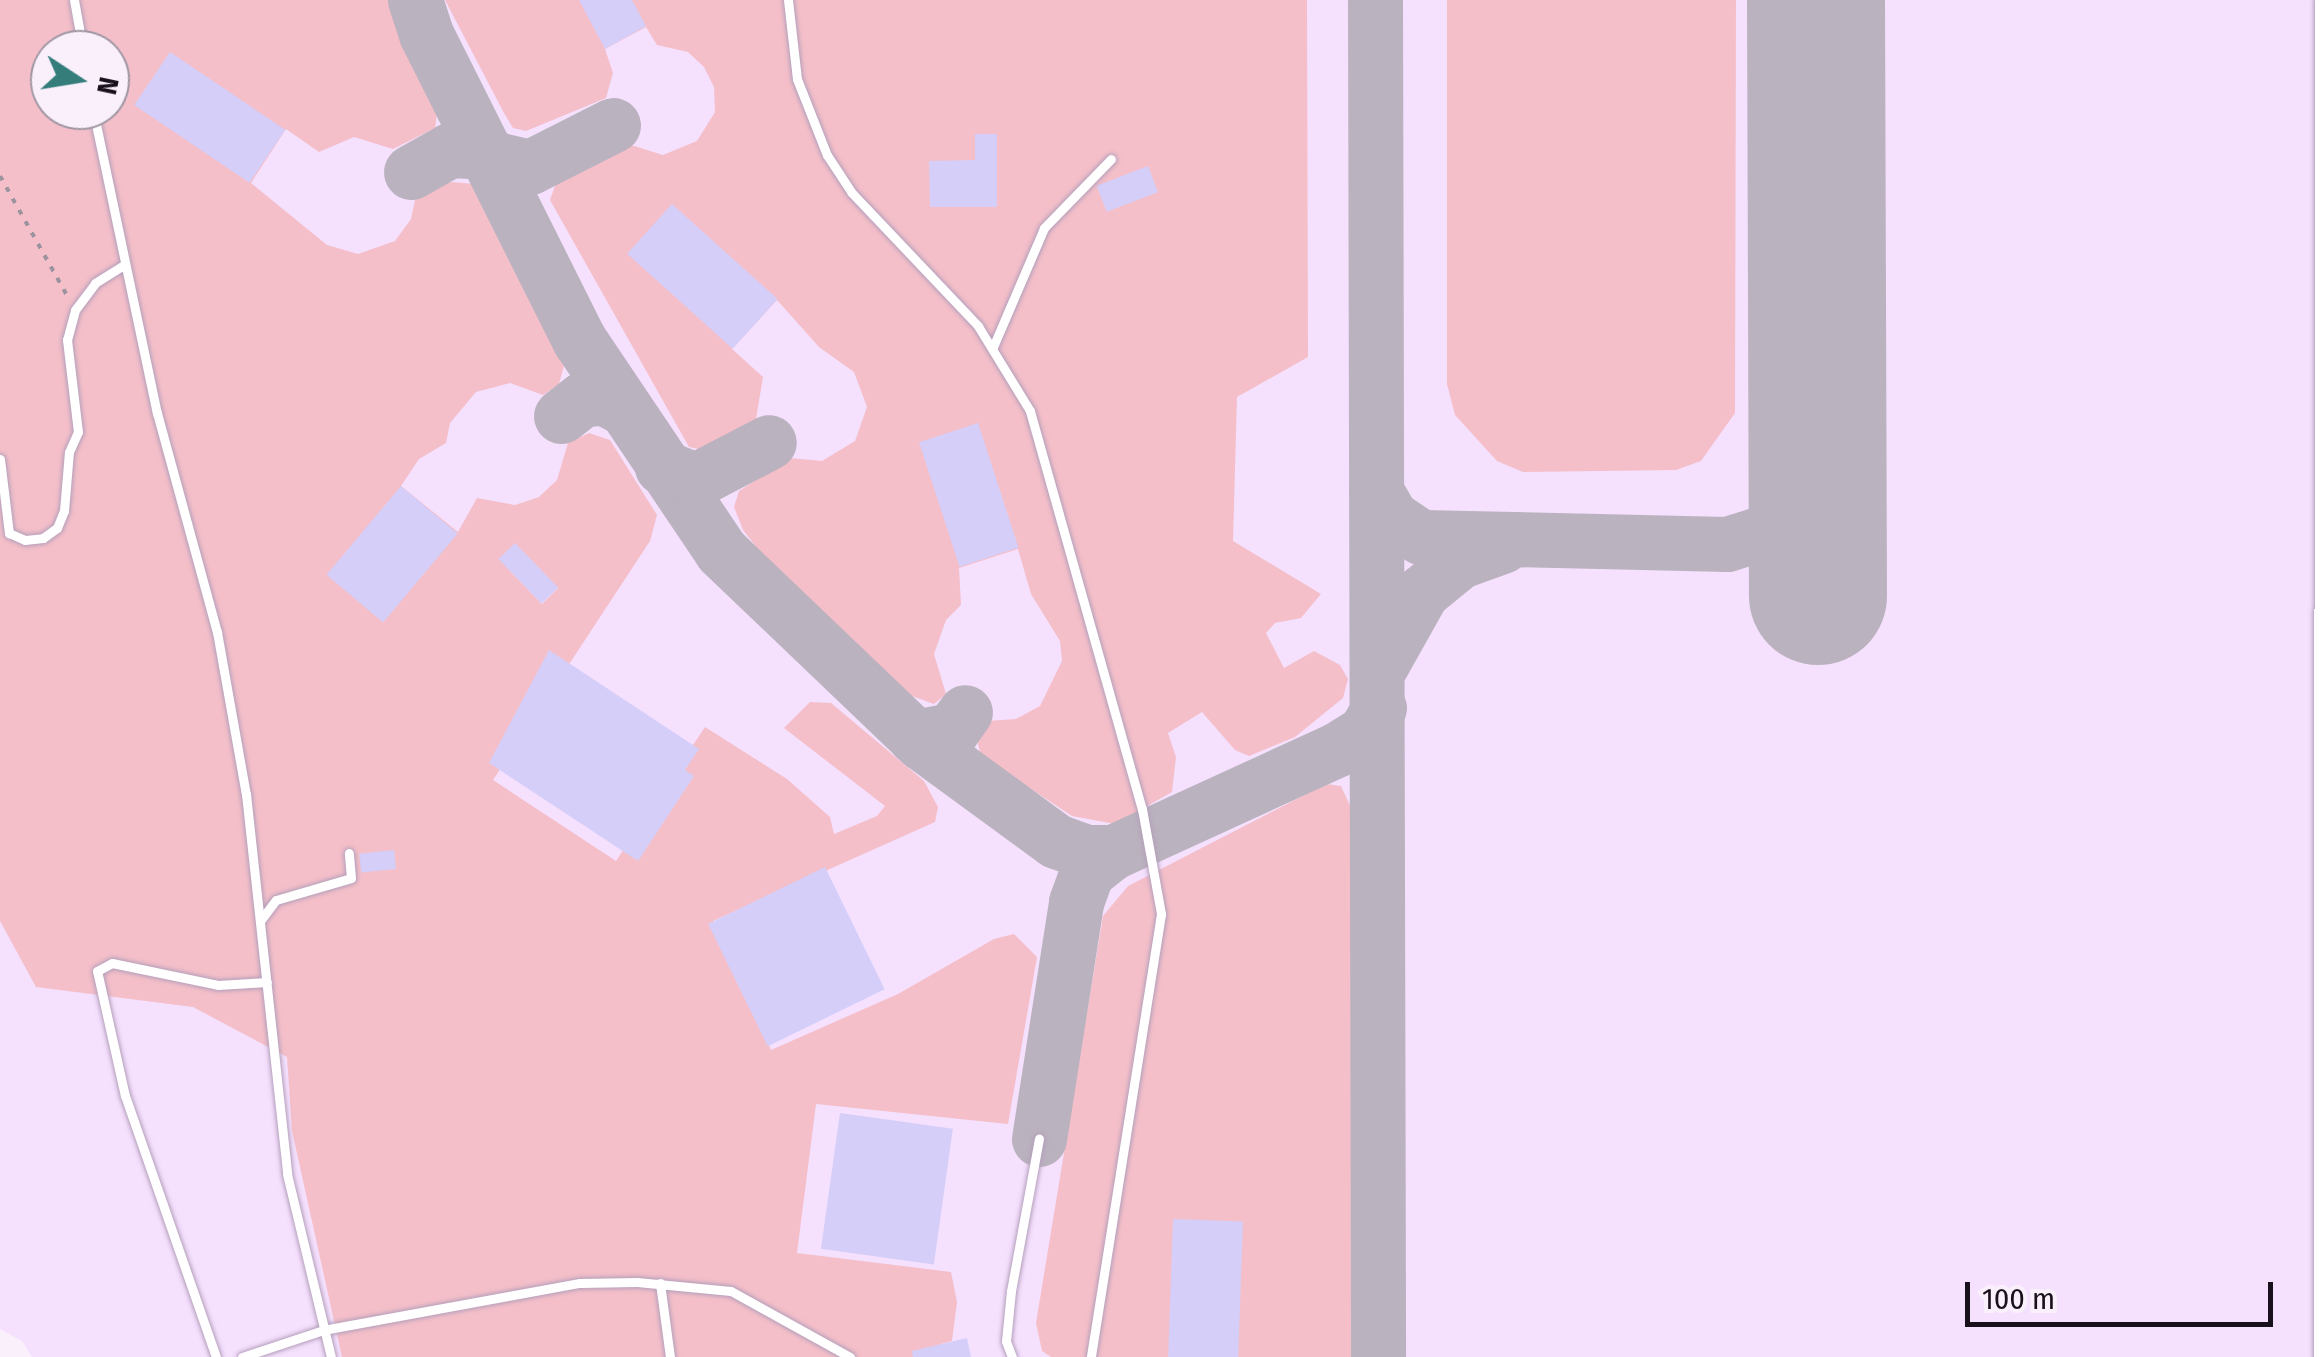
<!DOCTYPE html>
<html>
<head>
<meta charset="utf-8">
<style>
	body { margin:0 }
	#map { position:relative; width:2320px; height:1357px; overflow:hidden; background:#f9f0fc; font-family:"Fira Sans Condensed",sans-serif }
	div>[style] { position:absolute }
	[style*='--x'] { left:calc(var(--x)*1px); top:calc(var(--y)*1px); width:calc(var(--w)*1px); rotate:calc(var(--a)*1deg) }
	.built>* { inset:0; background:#f5e0fe }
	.green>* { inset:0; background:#f4bfc9 }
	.taxiway>* { height:55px; margin:-27.5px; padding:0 27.5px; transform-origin:27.5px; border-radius:27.5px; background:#bab2be }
	.runway>* { height:138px; margin:-69px; padding:0 69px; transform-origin:69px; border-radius:69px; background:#bab2be }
	.building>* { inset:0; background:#d4cef9; transform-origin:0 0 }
	.path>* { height:4px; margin-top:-2px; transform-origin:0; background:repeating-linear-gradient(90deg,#9b939e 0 5px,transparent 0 13px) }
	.roads { filter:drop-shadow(0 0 2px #b49fbb) drop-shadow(0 0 2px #b49fbb) }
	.service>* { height:9px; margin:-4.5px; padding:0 4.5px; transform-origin:4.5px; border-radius:4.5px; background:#fff }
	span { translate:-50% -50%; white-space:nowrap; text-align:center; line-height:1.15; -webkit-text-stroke:8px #f9f0fc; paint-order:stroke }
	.north { position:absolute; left:30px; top:30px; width:100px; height:100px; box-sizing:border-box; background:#f9f0fc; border:2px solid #9f96a2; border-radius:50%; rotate:102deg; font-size:28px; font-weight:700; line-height:40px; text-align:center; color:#18101b }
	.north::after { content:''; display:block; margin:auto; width:35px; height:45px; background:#347d7b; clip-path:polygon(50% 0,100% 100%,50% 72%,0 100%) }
	.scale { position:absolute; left:1965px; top:1282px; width:308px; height:45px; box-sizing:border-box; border:5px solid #18101b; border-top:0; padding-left:12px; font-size:30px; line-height:35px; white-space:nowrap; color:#18101b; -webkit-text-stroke:8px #f9f0fc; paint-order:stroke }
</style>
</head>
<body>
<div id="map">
	<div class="built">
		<i style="clip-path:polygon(evenodd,0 0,2320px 0,2320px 1357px,32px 1357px,22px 1341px,0 1329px,0 0,50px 50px,110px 50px,110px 110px,50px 110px,50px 50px)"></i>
	</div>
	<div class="green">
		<i style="clip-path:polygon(evenodd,0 0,390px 0,438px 107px,435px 128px,393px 149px,354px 137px,319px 152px,286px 129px,251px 183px,327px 245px,358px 254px,395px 241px,411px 219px,416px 195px,451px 182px,475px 184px,565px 362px,559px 384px,543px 395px,510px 383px,476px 392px,450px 423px,446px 443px,419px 459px,401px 486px,458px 532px,477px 498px,515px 505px,539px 497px,557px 480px,568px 443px,589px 433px,610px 440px,657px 515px,650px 541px,493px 780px,616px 861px,705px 727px,787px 779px,830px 817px,834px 834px,877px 816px,885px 806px,784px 728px,810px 702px,831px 703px,924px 781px,938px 807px,935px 822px,713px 921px,771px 1050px,898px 994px,994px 939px,1014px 934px,1037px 957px,1008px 1124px,816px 1104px,797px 1253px,951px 1272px,957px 1302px,952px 1341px,941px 1344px,943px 1357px,342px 1357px,292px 1131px,287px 1057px,193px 1007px,36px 987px,0 921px,0 0,50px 50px,110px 50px,110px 110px,50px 110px,50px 50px,0 0,515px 544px,558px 588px,542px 604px,499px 559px,515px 544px)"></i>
		<i style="clip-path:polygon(445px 0,1307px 0,1308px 357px,1237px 397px,1233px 541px,1321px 594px,1301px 618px,1275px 623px,1266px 633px,1284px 668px,1314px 651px,1340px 665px,1348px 679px,1343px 698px,1295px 737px,1249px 756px,1235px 750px,1202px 712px,1168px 733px,1176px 757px,1172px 792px,1115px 824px,1072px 816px,981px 756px,977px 740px,987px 721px,1016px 719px,1040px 706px,1062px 661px,1060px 641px,1031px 594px,1018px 549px,959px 568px,961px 605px,946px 620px,934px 654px,946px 694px,934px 704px,901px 692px,779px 576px,743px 530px,734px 507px,739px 491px,790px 458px,822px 461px,855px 441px,867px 407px,854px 372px,819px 347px,777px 300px,732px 349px,763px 377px,756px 419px,704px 450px,689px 447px,550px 200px,558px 177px,604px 153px,628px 144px,663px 155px,697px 141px,715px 112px,714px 87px,704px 67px,688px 52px,657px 45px,646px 27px,605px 49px,613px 73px,606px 98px,526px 131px,513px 128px,504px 113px)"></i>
		<i style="clip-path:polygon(1447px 0,1736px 0,1735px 413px,1701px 461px,1676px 470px,1523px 472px,1497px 461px,1455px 415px,1447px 384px)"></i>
		<i style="clip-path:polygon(1326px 784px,1341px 786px,1352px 810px,1354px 1357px,1051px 1357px,1042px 1351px,1036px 1323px,1103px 916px,1128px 886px)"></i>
	</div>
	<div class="taxiway">
		<i style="--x:415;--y:0;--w:36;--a:72"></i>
		<i style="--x:426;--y:34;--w:343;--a:63.4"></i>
		<i style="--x:580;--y:341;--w:253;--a:56.1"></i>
		<i style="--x:721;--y:551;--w:278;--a:43.7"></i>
		<i style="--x:922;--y:743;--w:166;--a:36.2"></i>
		<i style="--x:1056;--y:841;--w:32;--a:20"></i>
		<i style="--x:1086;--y:852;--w:27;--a:0"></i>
		<i style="--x:1375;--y:0;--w:1357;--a:89.87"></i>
		<i style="--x:488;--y:157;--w:43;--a:13.4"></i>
		<i style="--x:530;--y:167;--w:93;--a:-26.8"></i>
		<i style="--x:411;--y:172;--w:45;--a:-29.4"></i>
		<i style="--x:450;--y:150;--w:35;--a:3"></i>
		<i style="--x:561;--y:416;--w:28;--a:-38"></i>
		<i style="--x:583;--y:399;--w:22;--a:-3"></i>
		<i style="--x:605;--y:398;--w:19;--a:28"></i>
		<i style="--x:662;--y:467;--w:36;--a:21"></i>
		<i style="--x:696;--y:480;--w:82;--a:-27.5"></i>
		<i style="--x:1376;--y:491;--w:30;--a:60"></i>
		<i style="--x:1391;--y:517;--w:36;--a:34"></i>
		<i style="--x:1421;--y:537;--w:306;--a:1.3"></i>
		<i style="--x:1727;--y:544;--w:53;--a:-17.4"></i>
		<i style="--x:1778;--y:528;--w:60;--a:-49.7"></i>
		<i style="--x:1381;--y:665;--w:84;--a:-60.7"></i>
		<i style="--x:1422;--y:592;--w:49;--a:-39.2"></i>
		<i style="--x:1460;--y:561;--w:45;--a:-19.7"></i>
		<i style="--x:915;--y:737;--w:38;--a:-11"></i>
		<i style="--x:952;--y:730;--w:22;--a:-54"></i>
		<i style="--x:1039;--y:1139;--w:240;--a:-81.1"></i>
		<i style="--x:1076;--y:902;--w:32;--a:-70"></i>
		<i style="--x:1087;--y:872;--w:33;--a:-38"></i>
		<i style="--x:1113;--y:852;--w:245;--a:-24.6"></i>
		<i style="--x:1336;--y:750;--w:34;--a:-32"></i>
		<i style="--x:1365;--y:732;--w:28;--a:-60"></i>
	</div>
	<div class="runway">
		<i style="--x:1816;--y:0;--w:596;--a:89.81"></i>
	</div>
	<div class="building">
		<i style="clip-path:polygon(579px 0,632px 0,646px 26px,605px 49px)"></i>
		<i style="left:170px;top:52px;width:139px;height:64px;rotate:34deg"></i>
		<i style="clip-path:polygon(975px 134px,997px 134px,997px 207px,930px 207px,929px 161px,975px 160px)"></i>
		<i style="left:1148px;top:166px;width:28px;height:55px;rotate:69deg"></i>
		<i style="left:672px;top:204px;width:142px;height:67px;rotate:42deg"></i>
		<i style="left:978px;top:423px;width:131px;height:62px;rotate:72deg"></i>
		<i style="left:401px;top:486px;width:74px;height:116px;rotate:40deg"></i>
		<i style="left:515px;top:543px;width:62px;height:23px;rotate:46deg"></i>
		<i style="clip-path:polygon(549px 650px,699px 749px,685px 770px,694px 776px,638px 861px,489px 763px)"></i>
		<i style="left:394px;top:850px;width:19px;height:35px;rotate:84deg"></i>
		<i style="left:825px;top:867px;width:136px;height:130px;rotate:64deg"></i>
		<i style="left:840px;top:1113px;width:114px;height:137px;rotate:8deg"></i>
		<i style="left:1173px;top:1219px;width:70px;height:138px;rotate:2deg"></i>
		<i style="clip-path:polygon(967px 1338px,971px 1357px,913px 1357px,912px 1351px)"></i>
	</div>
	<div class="path">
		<i style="--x:0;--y:176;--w:139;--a:60.7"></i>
	</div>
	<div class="roads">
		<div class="service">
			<i style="--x:74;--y:0;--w:51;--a:79.8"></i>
			<i style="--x:788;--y:0;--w:80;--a:83.5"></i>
			<i style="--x:797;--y:79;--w:82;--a:68.5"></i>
			<i style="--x:827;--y:155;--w:45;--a:56.7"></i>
			<i style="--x:852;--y:193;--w:183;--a:46.5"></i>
			<i style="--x:978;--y:326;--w:100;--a:58.5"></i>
			<i style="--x:1030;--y:411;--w:413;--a:74.3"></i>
			<i style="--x:1142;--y:809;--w:107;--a:79.7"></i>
			<i style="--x:1161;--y:914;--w:448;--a:99"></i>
			<i style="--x:93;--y:110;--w:310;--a:78.1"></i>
			<i style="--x:157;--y:413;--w:227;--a:74.7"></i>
			<i style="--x:217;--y:632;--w:165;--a:79.9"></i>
			<i style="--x:246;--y:794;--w:382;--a:83.8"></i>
			<i style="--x:287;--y:1174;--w:188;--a:76.5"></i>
			<i style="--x:993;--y:347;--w:129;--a:-66.8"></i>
			<i style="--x:1044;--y:228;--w:96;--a:-45.8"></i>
			<i style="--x:0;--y:459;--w:75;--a:83.1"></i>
			<i style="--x:9;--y:533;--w:17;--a:24"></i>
			<i style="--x:25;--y:540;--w:18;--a:-6"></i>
			<i style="--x:43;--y:538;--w:17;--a:-36"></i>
			<i style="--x:57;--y:528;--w:18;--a:-68"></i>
			<i style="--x:64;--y:511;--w:59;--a:-85.2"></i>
			<i style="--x:69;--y:452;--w:22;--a:-66"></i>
			<i style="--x:78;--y:432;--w:93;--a:-96.8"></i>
			<i style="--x:67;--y:340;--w:31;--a:-75"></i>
			<i style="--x:75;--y:310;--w:34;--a:-53"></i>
			<i style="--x:95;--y:283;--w:32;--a:-32"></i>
			<i style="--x:260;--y:921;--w:26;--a:-53"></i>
			<i style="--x:276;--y:900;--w:78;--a:-16.3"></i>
			<i style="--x:351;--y:878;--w:25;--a:-95"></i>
			<i style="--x:660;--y:1283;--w:75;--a:82.3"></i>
			<i style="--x:216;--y:1357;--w:276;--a:-109.2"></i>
			<i style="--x:125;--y:1096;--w:128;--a:-102.6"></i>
			<i style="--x:97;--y:971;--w:17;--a:-28"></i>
			<i style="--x:112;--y:963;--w:108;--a:11.7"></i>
			<i style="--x:218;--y:985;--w:49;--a:-3.5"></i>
			<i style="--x:242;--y:1357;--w:85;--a:-18.4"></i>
			<i style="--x:323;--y:1330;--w:261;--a:-10.4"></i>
			<i style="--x:580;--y:1283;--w:57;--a:-1"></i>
			<i style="--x:637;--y:1282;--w:94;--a:5.5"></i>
			<i style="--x:731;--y:1291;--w:136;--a:29"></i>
			<i style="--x:1012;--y:1357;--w:17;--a:-111"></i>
			<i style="--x:1006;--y:1341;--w:50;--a:-84.3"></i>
			<i style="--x:1011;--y:1291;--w:155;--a:-79.6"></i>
			<i style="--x:2318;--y:1357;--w:1357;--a:-89.96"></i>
		</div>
	</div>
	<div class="north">N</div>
	<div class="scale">100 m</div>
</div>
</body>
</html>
